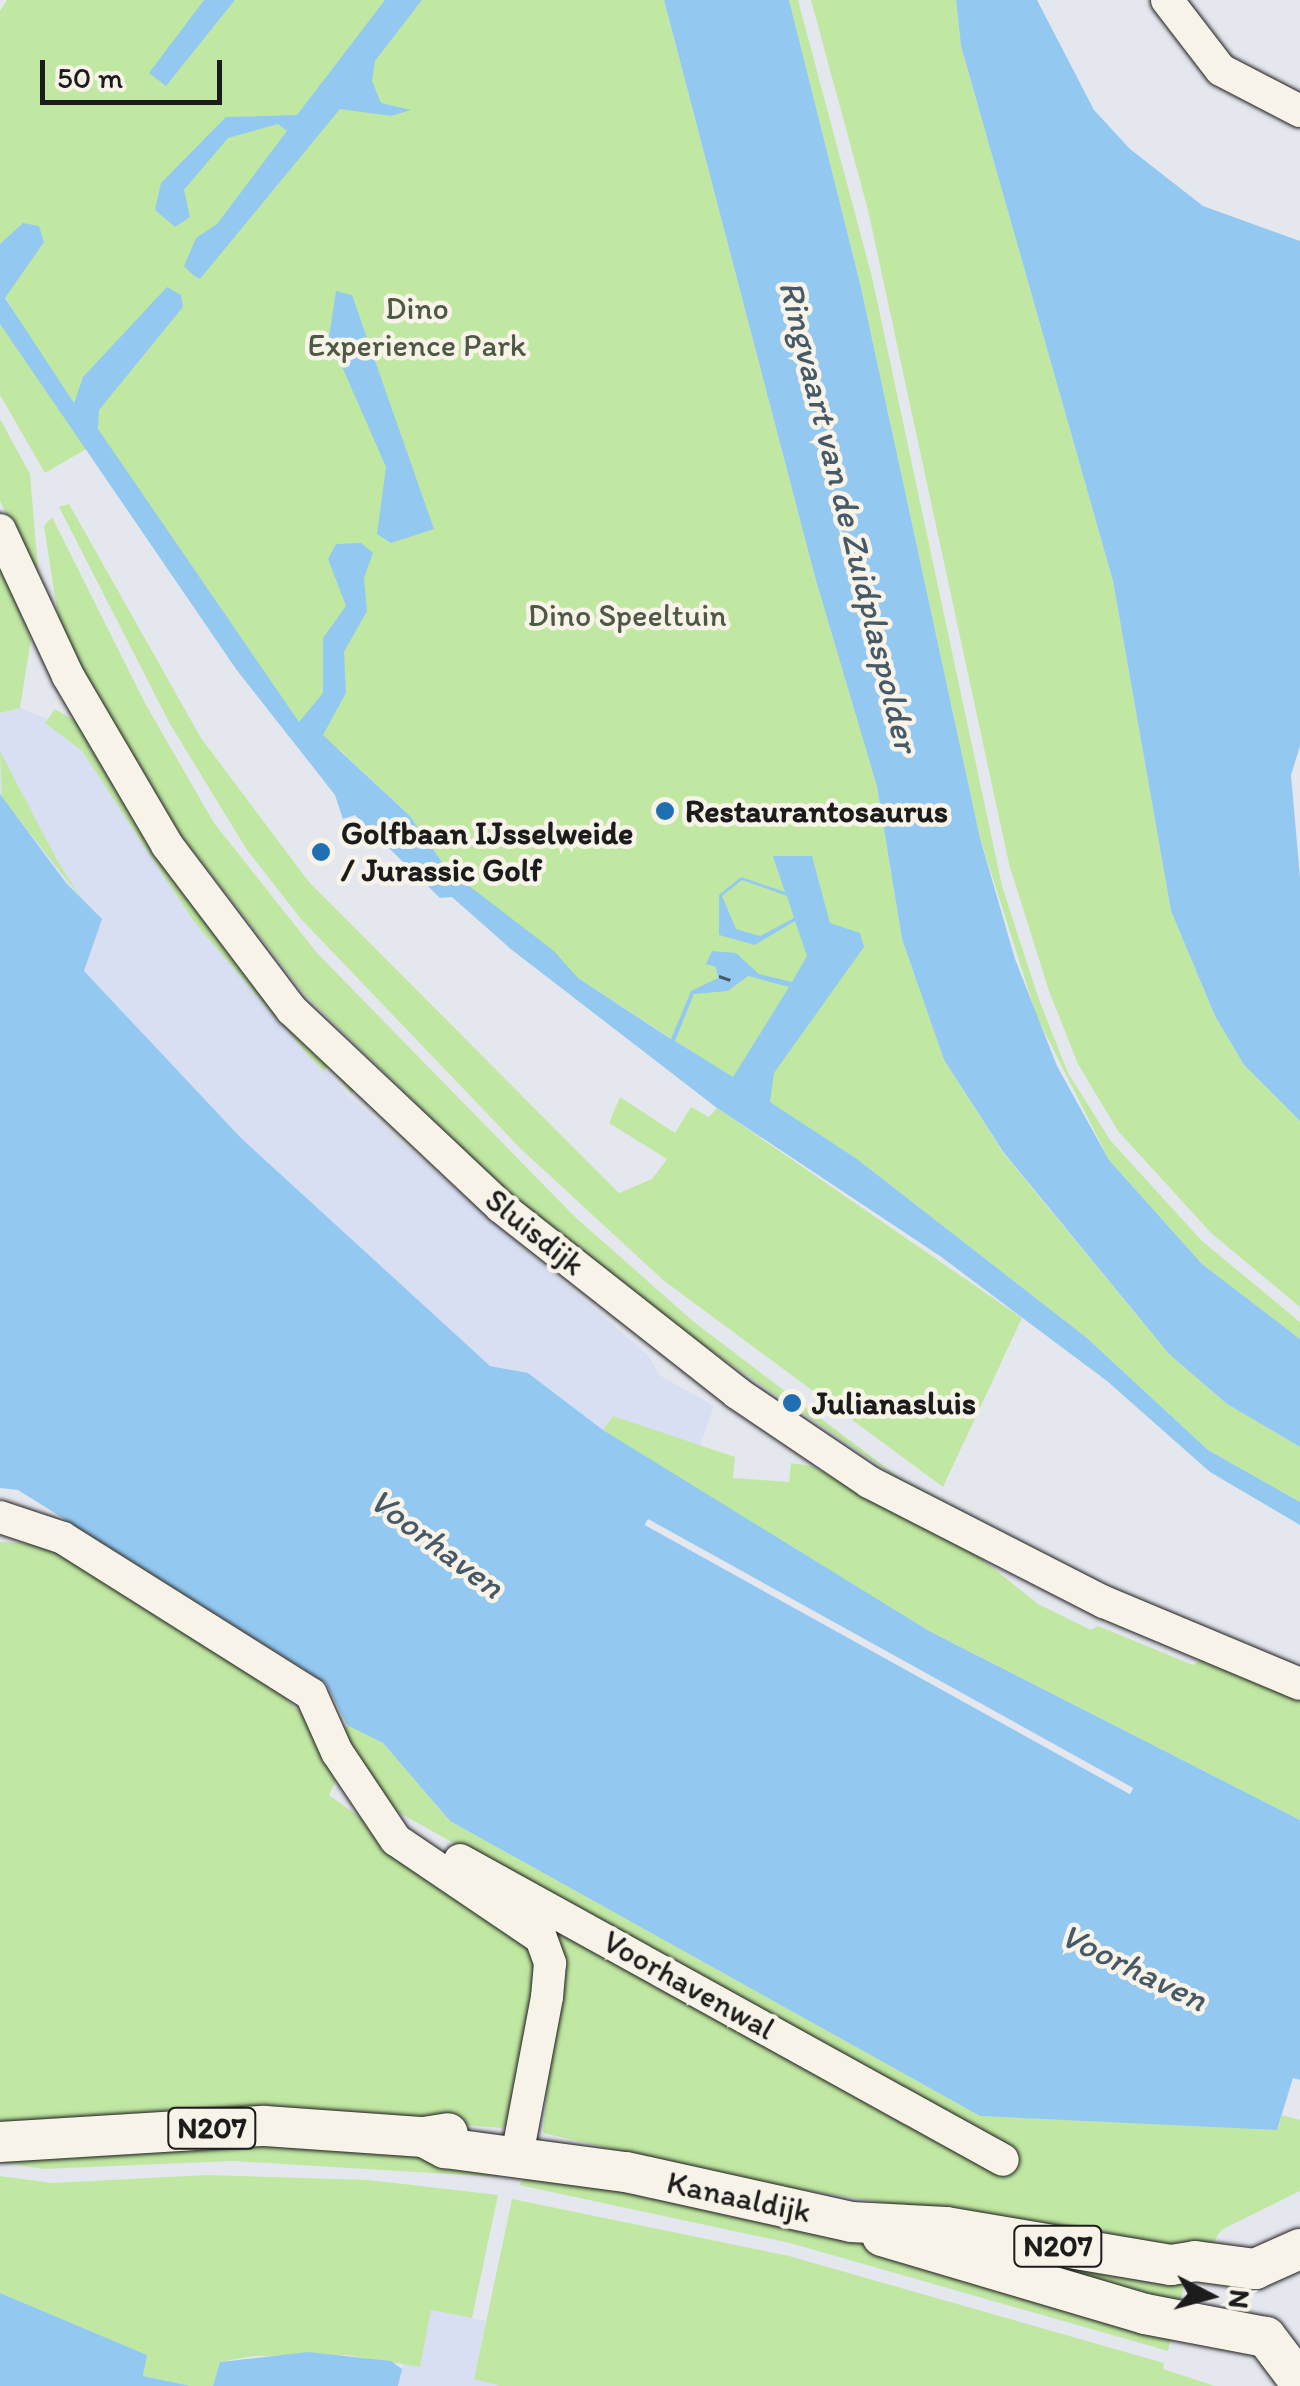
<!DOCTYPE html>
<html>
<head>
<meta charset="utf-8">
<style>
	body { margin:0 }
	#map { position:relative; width:1300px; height:2386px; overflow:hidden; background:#e5e7ee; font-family:Itim,sans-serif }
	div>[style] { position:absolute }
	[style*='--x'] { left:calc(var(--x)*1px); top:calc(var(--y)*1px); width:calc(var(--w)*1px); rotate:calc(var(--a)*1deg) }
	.built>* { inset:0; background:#d9dff2 }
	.green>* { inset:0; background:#c1e8a3 }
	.water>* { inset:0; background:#93c9f1 }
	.pier>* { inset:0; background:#e5e7ee; transform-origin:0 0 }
	.ferry>* { height:2.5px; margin-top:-1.25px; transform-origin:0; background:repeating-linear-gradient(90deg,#465967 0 12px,transparent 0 22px) }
	.roads { filter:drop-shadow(0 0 2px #1c1c1c) drop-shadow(0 0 2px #1c1c1c) }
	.minor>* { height:32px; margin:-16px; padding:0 16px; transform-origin:16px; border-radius:16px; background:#f7f3e8 }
	.major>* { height:40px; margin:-20px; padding:0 20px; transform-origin:20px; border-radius:20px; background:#f7f3e8 }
	.dots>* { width:28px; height:28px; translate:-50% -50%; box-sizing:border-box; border:5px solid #f7f3e8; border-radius:50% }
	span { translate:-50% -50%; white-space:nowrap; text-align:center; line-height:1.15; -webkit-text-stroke:9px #f7f3e8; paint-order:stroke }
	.shield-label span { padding:2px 8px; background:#f7f3e8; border:2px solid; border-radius:8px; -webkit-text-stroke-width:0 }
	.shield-label { font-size:30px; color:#1c1c1c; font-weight:700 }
	.park-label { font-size:32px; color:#4e5944 }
	.poi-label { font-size:32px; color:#1c1c1c; font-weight:700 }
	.left { translate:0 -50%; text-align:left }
	.street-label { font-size:32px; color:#1c1c1c }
	.water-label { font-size:35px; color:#465967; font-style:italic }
	.north { position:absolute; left:1160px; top:2246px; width:100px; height:100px; -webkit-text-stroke:8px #f7f3e8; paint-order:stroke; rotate:96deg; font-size:28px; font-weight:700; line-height:40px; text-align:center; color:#1c1c1c }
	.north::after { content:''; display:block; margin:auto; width:35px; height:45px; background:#1c1c1c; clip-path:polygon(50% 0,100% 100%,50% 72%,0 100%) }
	.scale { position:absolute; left:40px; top:60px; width:182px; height:45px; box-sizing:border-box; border:5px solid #1c1c1c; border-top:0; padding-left:12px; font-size:30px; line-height:35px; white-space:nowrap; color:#1c1c1c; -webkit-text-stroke:8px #f7f3e8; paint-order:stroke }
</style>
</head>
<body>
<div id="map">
	<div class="built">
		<i style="clip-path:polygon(20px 708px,69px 728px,194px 922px,348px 1096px,649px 1356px,659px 1375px,714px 1406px,700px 1446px,613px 1416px,603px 1430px,528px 1373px,490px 1367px,241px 1138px,83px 971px,66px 884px,0 794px,0 713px)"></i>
		<i style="clip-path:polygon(431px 2310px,486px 2321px,474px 2378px,500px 2386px,392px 2386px,404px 2364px,420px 2366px)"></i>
	</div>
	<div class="green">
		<i style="clip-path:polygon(7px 0,664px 0,815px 577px,877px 787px,902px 939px,944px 1060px,1004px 1154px,1169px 1354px,1227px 1404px,1300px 1447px,1300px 1502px,1208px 1450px,1087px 1338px,857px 1159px,578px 978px,447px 869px,410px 816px,342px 752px,299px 723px,41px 357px,0 288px,0 11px)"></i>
		<i style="clip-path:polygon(789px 0,798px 0,872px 277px,1002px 886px,1038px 997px,1068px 1073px,1110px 1140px,1202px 1241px,1300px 1322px,1300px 1339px,1202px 1264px,1109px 1160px,1037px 1017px,980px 838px,860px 283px)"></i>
		<i style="clip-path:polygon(811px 0,956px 0,961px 46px,1113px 581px,1171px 911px,1215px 1016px,1244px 1065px,1300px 1121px,1300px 1307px,1211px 1233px,1118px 1131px,1078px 1064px,1049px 991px,1009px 864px,868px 210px)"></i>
		<i style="clip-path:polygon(0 324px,88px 448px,45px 473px,0 395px)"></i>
		<i style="clip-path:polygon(0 419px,30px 474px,39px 580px,0 501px)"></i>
		<i style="clip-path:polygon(69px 504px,201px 738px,309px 882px,619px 1193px,652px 1179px,667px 1159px,609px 1123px,620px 1097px,675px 1133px,691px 1107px,709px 1117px,717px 1108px,1022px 1318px,943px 1487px,663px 1280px,521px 1149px,301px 919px,247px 850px,170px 724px,59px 507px)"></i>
		<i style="clip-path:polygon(52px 517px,146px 705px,214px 823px,317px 953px,574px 1216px,694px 1322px,910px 1486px,704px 1346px,582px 1253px,496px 1181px,306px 996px,170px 821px,60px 629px,44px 526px)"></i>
		<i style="clip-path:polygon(0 564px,31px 639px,20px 708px,0 713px)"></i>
		<i style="clip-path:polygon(55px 709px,80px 724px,355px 1088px,352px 1094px,329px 1065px,324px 1071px,308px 1055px,194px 922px,82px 751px,45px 723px)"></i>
		<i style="clip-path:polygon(0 751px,57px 860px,82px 899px,2px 798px)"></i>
		<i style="clip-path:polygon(613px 1416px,735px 1457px,733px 1478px,789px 1482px,791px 1463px,811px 1466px,972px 1551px,1038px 1604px,1091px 1630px,1098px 1626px,1193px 1665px,1202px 1659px,1300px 1698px,1300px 1820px,929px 1631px,795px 1552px,603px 1430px)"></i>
		<i style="clip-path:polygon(0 1542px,36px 1544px,60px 1554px,276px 1689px,303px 1715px,337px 1778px,329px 1795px,520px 1933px,538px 1963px,516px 2120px,502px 2128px,418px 2121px,0 2128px)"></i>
		<i style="clip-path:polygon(354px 1724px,383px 1743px,450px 1821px,980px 2116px,1278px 2128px,1282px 2115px,1300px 2120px,1300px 2191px,1221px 2230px,1207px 2253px,764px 2184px,543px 2133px,558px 1975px,406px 1838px,1013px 2156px,373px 1798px,341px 1728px)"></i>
		<i style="clip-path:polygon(226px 2144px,386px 2150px,493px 2169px,499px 2177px,232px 2161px,43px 2169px,0 2162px,0 2156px)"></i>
		<i style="clip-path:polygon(531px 2171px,844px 2235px,1171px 2337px,1168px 2351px,790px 2243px,519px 2185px)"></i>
		<i style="clip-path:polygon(207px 2175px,369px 2180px,498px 2195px,472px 2318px,431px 2310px,420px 2367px,347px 2355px,254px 2356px,220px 2362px,213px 2386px,191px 2386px,143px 2376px,146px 2355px,0 2293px,0 2176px,52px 2183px)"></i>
		<i style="clip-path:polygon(512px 2199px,789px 2256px,1164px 2363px,1163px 2369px,1215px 2386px,500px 2386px,474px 2379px)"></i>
		<i style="clip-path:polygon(938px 2238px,1185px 2282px,1179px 2307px)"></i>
	</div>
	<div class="water">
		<i style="clip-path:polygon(204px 0,235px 0,166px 86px,149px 73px)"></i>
		<i style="clip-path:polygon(385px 0,422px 0,375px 61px,372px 81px,381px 103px,411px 110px,391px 116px,340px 109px,200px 279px,193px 275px,184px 266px,196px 238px,217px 224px,287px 131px,278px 124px,228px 138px,184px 190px,190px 217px,175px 227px,155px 210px,161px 183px,226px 117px,297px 115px)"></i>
		<i style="clip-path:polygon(664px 0,789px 0,860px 283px,980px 838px,1015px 959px,1057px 1066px,1109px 1160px,1202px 1264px,1300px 1339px,1300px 1447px,1227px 1404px,1169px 1354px,1004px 1153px,944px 1060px,902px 939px,877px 787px,815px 577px)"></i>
		<i style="clip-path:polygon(956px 0,1037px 0,1094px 110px,1130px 149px,1203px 206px,1300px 241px,1300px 746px,1291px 775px,1300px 877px,1300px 1121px,1244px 1065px,1215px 1016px,1171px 911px,1113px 581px,961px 46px)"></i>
		<i style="clip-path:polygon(evenodd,23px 223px,39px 226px,44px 242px,5px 298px,74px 403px,83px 377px,167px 287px,181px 295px,183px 307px,99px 410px,98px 429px,299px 722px,323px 693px,323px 638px,346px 606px,328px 559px,336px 544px,361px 543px,373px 553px,364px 578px,367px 611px,344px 652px,346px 693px,323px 735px,410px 816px,447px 869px,554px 951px,578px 978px,671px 1039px,691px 991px,718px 978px,716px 967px,706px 964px,712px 951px,736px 953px,759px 974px,792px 982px,807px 956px,795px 921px,755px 945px,719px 935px,719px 895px,741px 877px,785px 892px,773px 856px,812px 856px,830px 923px,860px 933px,864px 947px,774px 1073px,770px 1102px,857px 1159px,1087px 1338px,1208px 1450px,1300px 1502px,1300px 1525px,1210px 1472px,1107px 1381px,940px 1256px,717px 1108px,512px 950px,452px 897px,440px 898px,355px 815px,343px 819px,335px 795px,236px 669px,0 324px,0 244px,23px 223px,742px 880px,787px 896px,794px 918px,760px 936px,736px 929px,722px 896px,742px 880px,23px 223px,748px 976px,789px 987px,733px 1077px,675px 1041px,694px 994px,728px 991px,748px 976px)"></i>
		<i style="clip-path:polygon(336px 291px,352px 295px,434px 529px,391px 543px,377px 534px,386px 467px,329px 337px)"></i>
		<i style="clip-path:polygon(0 794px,66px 883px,102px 919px,84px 971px,241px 1138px,490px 1366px,528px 1373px,603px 1430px,929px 1631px,1300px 1820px,1300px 2080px,1293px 2078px,1277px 2130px,980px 2116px,450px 1821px,383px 1743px,347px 1725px,326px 1683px,18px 1490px,0 1488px)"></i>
		<i style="clip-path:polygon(0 2293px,147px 2355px,143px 2376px,191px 2386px,0 2386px)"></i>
		<i style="clip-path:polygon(308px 2352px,391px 2361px,402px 2369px,398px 2386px,213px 2386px,220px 2362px)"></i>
	</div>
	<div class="pier">
		<i style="left:648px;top:1519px;width:555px;height:7px;rotate:29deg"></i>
	</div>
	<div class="ferry">
		<i style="--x:719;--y:976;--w:18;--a:19"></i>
	</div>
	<div class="roads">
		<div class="minor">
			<i style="--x:1167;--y:0;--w:88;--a:52.4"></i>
			<i style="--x:1221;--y:70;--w:89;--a:27.4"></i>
			<i style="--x:0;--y:530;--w:161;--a:65"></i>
			<i style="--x:68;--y:676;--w:196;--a:59.6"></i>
			<i style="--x:167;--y:845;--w:207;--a:52.9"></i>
			<i style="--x:292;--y:1010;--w:287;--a:43.3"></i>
			<i style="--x:501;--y:1207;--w:300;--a:38.2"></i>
			<i style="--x:737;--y:1393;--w:159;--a:34"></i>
			<i style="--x:869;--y:1482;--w:264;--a:27.1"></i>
			<i style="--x:1104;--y:1602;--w:212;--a:22.7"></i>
			<i style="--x:0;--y:1517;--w:66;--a:18.4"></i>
			<i style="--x:63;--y:1538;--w:293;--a:32.2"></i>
			<i style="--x:311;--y:1694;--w:64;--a:65.9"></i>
			<i style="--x:337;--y:1752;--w:106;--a:56.2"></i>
			<i style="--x:396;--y:1840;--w:175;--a:34.1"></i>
			<i style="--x:541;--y:1938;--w:27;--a:70"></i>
			<i style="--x:550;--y:1963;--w:34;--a:95"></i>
			<i style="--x:547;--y:1997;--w:151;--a:100.7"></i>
			<i style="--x:460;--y:1860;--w:620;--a:28.92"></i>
		</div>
		<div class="major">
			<i style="--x:424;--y:2137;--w:24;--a:28"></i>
			<i style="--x:445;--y:2148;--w:183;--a:7.6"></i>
			<i style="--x:626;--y:2172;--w:230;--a:12.5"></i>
			<i style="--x:851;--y:2222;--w:95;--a:3"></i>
			<i style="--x:946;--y:2227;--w:228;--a:9.6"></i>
			<i style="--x:1171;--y:2265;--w:24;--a:-9"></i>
			<i style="--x:1195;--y:2261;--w:61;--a:7.6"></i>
			<i style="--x:1255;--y:2269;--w:49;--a:-24"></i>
			<i style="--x:0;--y:2142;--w:265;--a:-3.5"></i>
			<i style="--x:265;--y:2126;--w:159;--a:4"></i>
			<i style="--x:424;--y:2137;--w:24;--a:-9"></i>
			<i style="--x:882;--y:2236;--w:274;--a:16.5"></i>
			<i style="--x:1145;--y:2314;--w:123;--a:10.8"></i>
			<i style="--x:1266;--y:2337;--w:56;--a:52.9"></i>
		</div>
	</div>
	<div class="dots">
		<i style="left:665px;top:811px;background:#1f6fb2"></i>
		<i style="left:321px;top:852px;background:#1f6fb2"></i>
		<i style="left:792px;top:1403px;background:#1f6fb2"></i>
	</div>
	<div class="shield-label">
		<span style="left:212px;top:2128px">N207</span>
		<span style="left:1058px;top:2246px">N207</span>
	</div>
	<div class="park-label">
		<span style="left:417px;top:327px">Dino<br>Experience Park</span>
		<span style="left:627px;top:615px">Dino Speeltuin</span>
	</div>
	<div class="poi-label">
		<span class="left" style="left:685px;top:811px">Restaurantosaurus</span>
		<span class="left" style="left:341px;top:852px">Golfbaan IJsselweide<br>/ Jurassic Golf</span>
		<span class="left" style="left:812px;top:1403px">Julianasluis</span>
	</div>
	<div class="street-label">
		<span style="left:535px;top:1232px;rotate:39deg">Sluisdijk</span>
		<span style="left:689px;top:1985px;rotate:29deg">Voorhavenwal</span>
		<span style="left:739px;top:2197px;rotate:12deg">Kanaaldijk</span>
	</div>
	<div class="water-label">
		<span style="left:849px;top:516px;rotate:76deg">Ringvaart van de Zuidplaspolder</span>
		<span style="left:437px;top:1543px;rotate:37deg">Voorhaven</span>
		<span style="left:1134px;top:1967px;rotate:26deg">Voorhaven</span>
	</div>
	<div class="north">N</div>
	<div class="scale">50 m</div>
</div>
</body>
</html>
